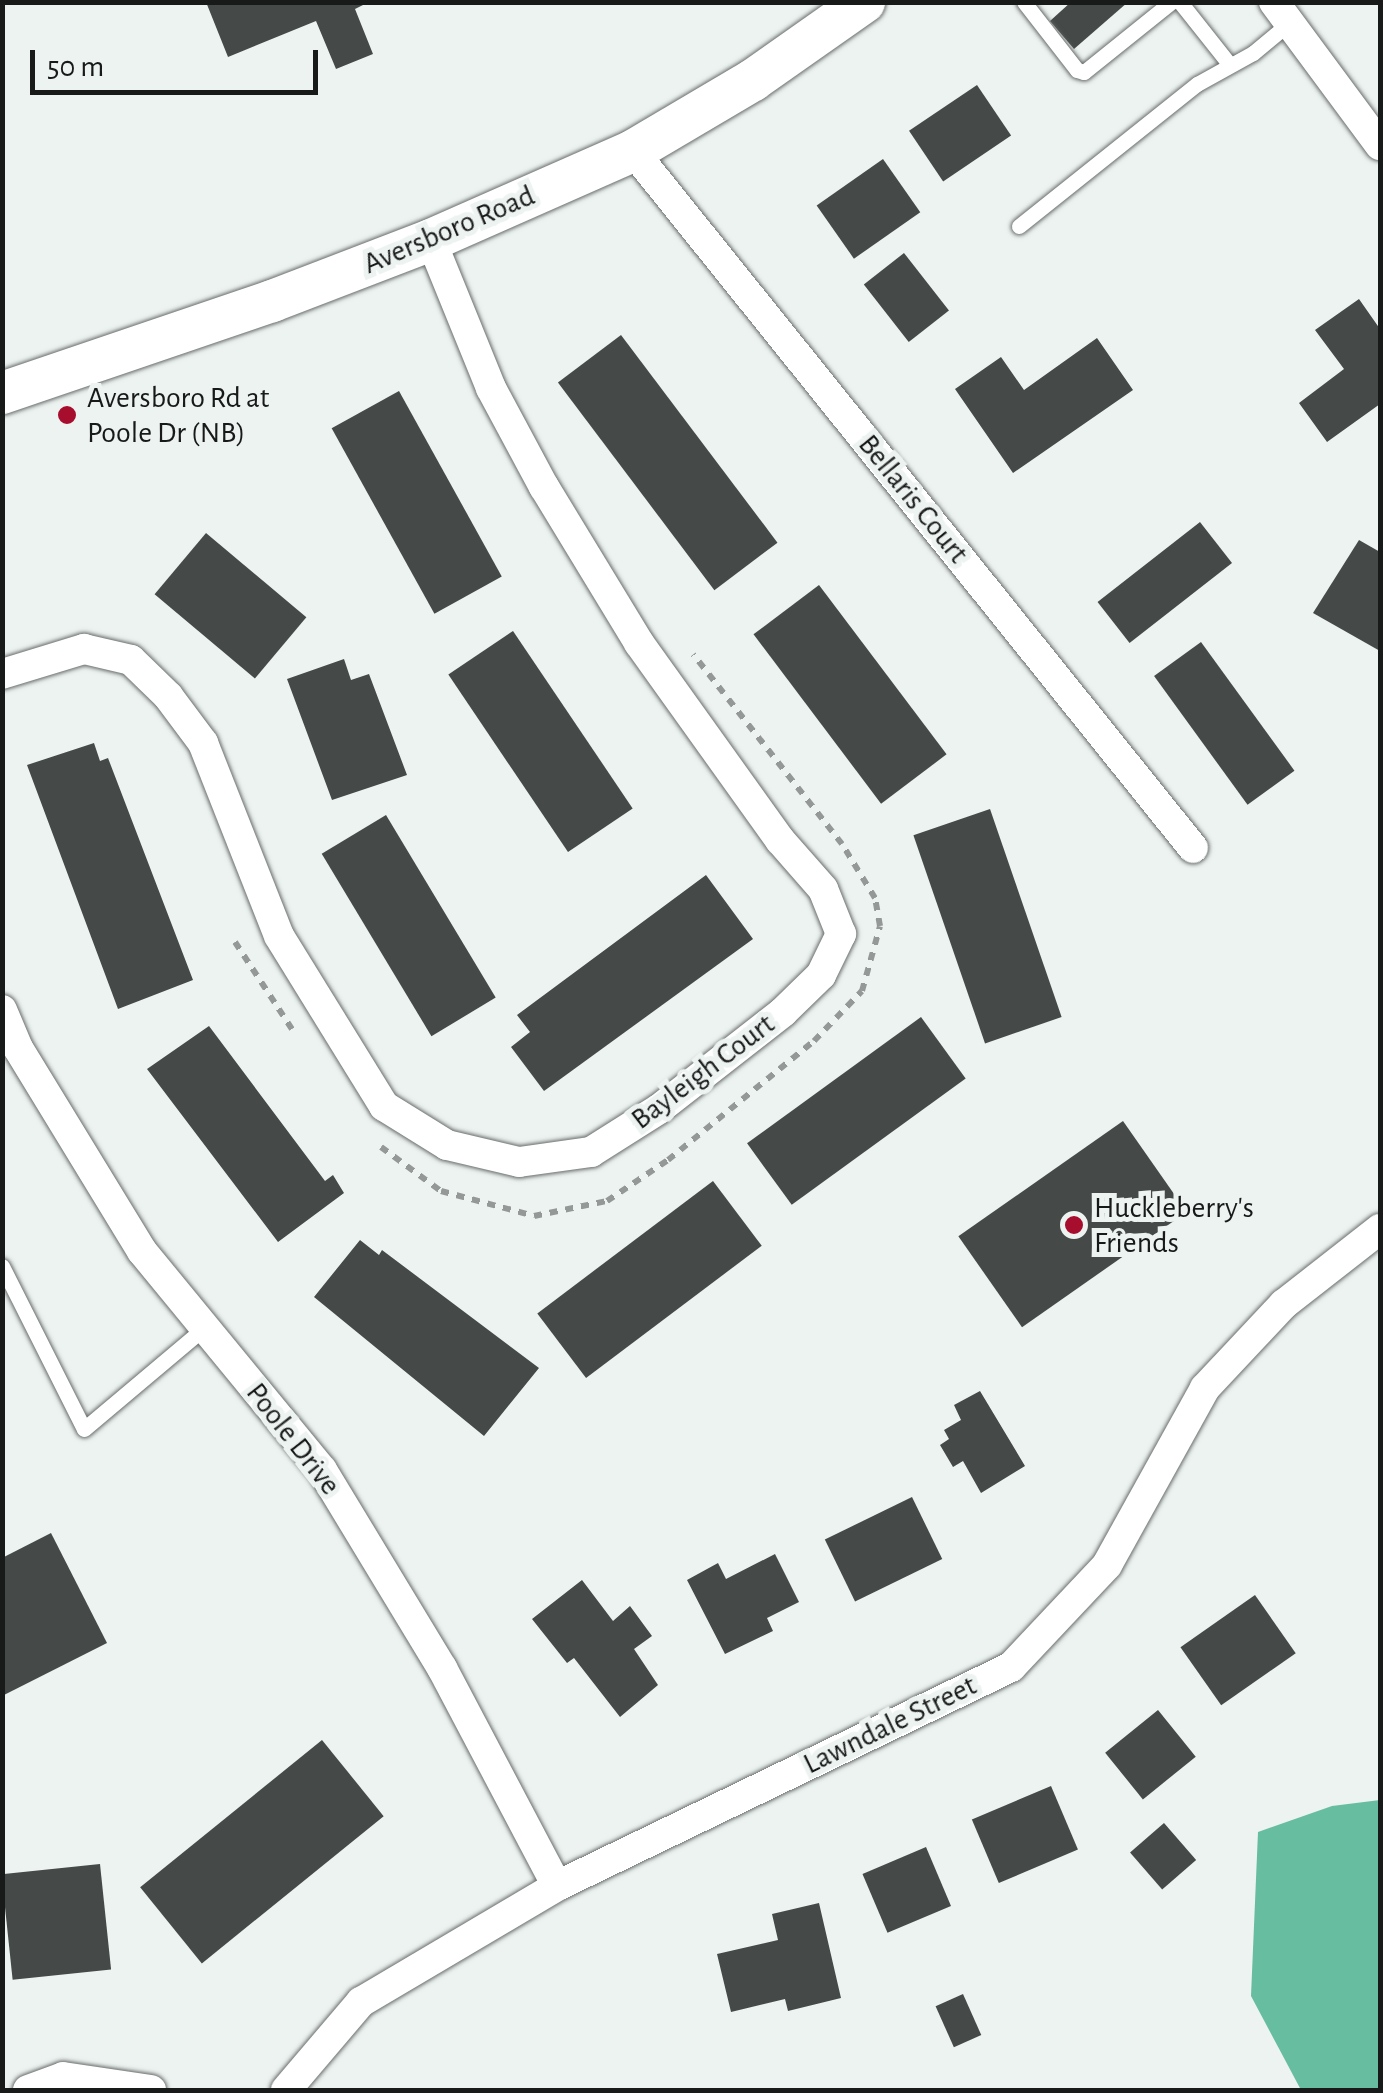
<!DOCTYPE html>
<html>
<head>
<meta charset="utf-8">
<style>
	body { margin:0 }
	#map { position:relative; width:1383px; height:2093px; overflow:hidden; background:#edf3f1; font-family:"Alegreya Sans",sans-serif }
	div>[style] { position:absolute }
	[style*='--x'] { left:calc(var(--x)*1px); top:calc(var(--y)*1px); width:calc(var(--w)*1px); rotate:calc(var(--a)*1deg) }
	.water>* { inset:0; background:#67bda0 }
	.building>* { inset:0; background:#454a48; transform-origin:0 0 }
	.path>* { height:6px; margin-top:-3px; transform-origin:0; background:repeating-linear-gradient(90deg,#949896 0 8px,transparent 0 16px) }
	.roads { filter:drop-shadow(0 0 2px #686d6b) drop-shadow(0 0 2px #686d6b) }
	.lane>* { height:15px; margin:-7.5px; padding:0 7.5px; transform-origin:7.5px; border-radius:7.5px; background:#fff }
	.street>* { height:30px; margin:-15px; padding:0 15px; transform-origin:15px; border-radius:15px; background:#fff }
	.secondary>* { height:42px; margin:-21px; padding:0 21px; transform-origin:21px; border-radius:21px; background:#fff }
	.dots>* { width:28px; height:28px; translate:-50% -50%; box-sizing:border-box; border:5px solid #edf3f1; border-radius:50% }
	span { translate:-50% -50%; white-space:nowrap; text-align:center; line-height:1.15; -webkit-text-stroke:10px #edf3f1; paint-order:stroke }
	.street-label { font-size:30px; color:#181a19 }
	.poi-label { font-size:30px; color:#181a19 }
	.left { translate:0 -50%; text-align:left }
	.frame { position:absolute; inset:0; border:5px solid #181a19; pointer-events:none }
	.scale { position:absolute; left:30px; top:50px; width:288px; height:45px; box-sizing:border-box; border:5px solid #181a19; border-top:0; padding-left:12px; font-size:30px; line-height:35px; white-space:nowrap; color:#181a19; -webkit-text-stroke:8px #edf3f1; paint-order:stroke }
</style>
</head>
<body>
<div id="map">
	<div class="water">
		<i style="clip-path:polygon(1380px 1800px,1380px 2090px,1301px 2090px,1251px 1996px,1258px 1832px,1332px 1806px)"></i>
	</div>
	<div class="building">
		<i style="clip-path:polygon(206px 2px,369px 2px,355px 9px,373px 54px,336px 69px,316px 21px,228px 57px)"></i>
		<i style="clip-path:polygon(1071px 2px,1128px 2px,1074px 49px,1050px 21px)"></i>
		<i style="left:977px;top:85px;width:61px;height:82px;rotate:56deg"></i>
		<i style="left:883px;top:159px;width:65px;height:81px;rotate:55deg"></i>
		<i style="left:904px;top:253px;width:73px;height:51px;rotate:52deg"></i>
		<i style="clip-path:polygon(1359px 299px,1380px 329px,1380px 404px,1327px 442px,1299px 403px,1344px 369px,1315px 330px)"></i>
		<i style="left:621px;top:335px;width:260px;height:79px;rotate:53deg"></i>
		<i style="clip-path:polygon(1097px 338px,1133px 390px,1013px 473px,955px 389px,1001px 357px,1024px 390px)"></i>
		<i style="left:399px;top:391px;width:212px;height:77px;rotate:61deg"></i>
		<i style="left:1200px;top:522px;width:52px;height:130px;rotate:52deg"></i>
		<i style="left:206px;top:533px;width:131px;height:80px;rotate:40deg"></i>
		<i style="clip-path:polygon(1359px 540px,1380px 552px,1380px 651px,1313px 613px)"></i>
		<i style="left:819px;top:585px;width:212px;height:82px;rotate:53deg"></i>
		<i style="left:513px;top:631px;width:214px;height:78px;rotate:56deg"></i>
		<i style="left:1201px;top:642px;width:159px;height:58px;rotate:54deg"></i>
		<i style="clip-path:polygon(344px 659px,351px 680px,369px 674px,407px 775px,332px 800px,287px 679px)"></i>
		<i style="clip-path:polygon(94px 743px,100px 761px,108px 758px,193px 980px,118px 1009px,27px 765px)"></i>
		<i style="left:990px;top:809px;width:220px;height:81px;rotate:71deg"></i>
		<i style="left:386px;top:815px;width:213px;height:75px;rotate:59deg"></i>
		<i style="clip-path:polygon(706px 875px,753px 939px,544px 1091px,511px 1047px,530px 1032px,517px 1015px)"></i>
		<i style="left:921px;top:1017px;width:76px;height:215px;rotate:54deg"></i>
		<i style="clip-path:polygon(209px 1026px,325px 1181px,333px 1175px,344px 1193px,278px 1242px,147px 1069px)"></i>
		<i style="left:1123px;top:1121px;width:111px;height:201px;rotate:55deg"></i>
		<i style="left:713px;top:1181px;width:81px;height:220px;rotate:53deg"></i>
		<i style="clip-path:polygon(360px 1240px,379px 1255px,382px 1250px,539px 1368px,484px 1436px,314px 1297px)"></i>
		<i style="clip-path:polygon(980px 1391px,1025px 1466px,981px 1493px,963px 1461px,953px 1467px,940px 1445px,949px 1439px,944px 1430px,961px 1420px,954px 1405px)"></i>
		<i style="left:912px;top:1497px;width:69px;height:97px;rotate:64deg"></i>
		<i style="clip-path:polygon(51px 1533px,107px 1643px,2px 1696px,2px 1558px)"></i>
		<i style="clip-path:polygon(775px 1554px,799px 1602px,767px 1618px,773px 1631px,725px 1654px,687px 1580px,718px 1563px,726px 1579px)"></i>
		<i style="clip-path:polygon(582px 1580px,613px 1621px,630px 1606px,652px 1636px,634px 1649px,658px 1685px,620px 1717px,574px 1658px,567px 1663px,532px 1619px)"></i>
		<i style="left:1255px;top:1595px;width:71px;height:91px;rotate:55deg"></i>
		<i style="left:1158px;top:1710px;width:60px;height:68px;rotate:51deg"></i>
		<i style="left:322px;top:1740px;width:98px;height:234px;rotate:51deg"></i>
		<i style="left:1051px;top:1786px;width:69px;height:86px;rotate:67deg"></i>
		<i style="left:1164px;top:1823px;width:49px;height:45px;rotate:49deg"></i>
		<i style="left:926px;top:1847px;width:64px;height:69px;rotate:67deg"></i>
		<i style="left:100px;top:1864px;width:106px;height:99px;rotate:84deg"></i>
		<i style="clip-path:polygon(819px 1903px,841px 1998px,788px 2011px,785px 1999px,731px 2012px,717px 1954px,778px 1940px,772px 1914px)"></i>
		<i style="left:963px;top:1994px;width:45px;height:30px;rotate:66deg"></i>
	</div>
	<div class="path">
		<i style="--x:235;--y:942;--w:104;--a:56.8"></i>
		<i style="--x:381;--y:1147;--w:74;--a:36.3"></i>
		<i style="--x:441;--y:1191;--w:96;--a:15"></i>
		<i style="--x:534;--y:1216;--w:75;--a:-11.6"></i>
		<i style="--x:607;--y:1201;--w:73;--a:-33.9"></i>
		<i style="--x:668;--y:1160;--w:188;--a:-39.2"></i>
		<i style="--x:814;--y:1041;--w:69;--a:-46.2"></i>
		<i style="--x:862;--y:991;--w:67;--a:-74.5"></i>
		<i style="--x:880;--y:926;--w:28;--a:-100"></i>
		<i style="--x:875;--y:898;--w:63;--a:-121.4"></i>
		<i style="--x:842;--y:844;--w:241;--a:-128.1"></i>
	</div>
	<div class="roads">
		<div class="lane">
			<i style="--x:1024;--y:2;--w:86;--a:52.1"></i>
			<i style="--x:1077;--y:70;--w:7;--a:16"></i>
			<i style="--x:1084;--y:72;--w:112;--a:-38.8"></i>
			<i style="--x:1180;--y:2;--w:80;--a:51.6"></i>
			<i style="--x:1019;--y:226;--w:228;--a:-38.6"></i>
			<i style="--x:1197;--y:84;--w:64;--a:-29"></i>
			<i style="--x:1253;--y:53;--w:47;--a:-39.8"></i>
			<i style="--x:2;--y:1266;--w:182;--a:63.3"></i>
			<i style="--x:84;--y:1429;--w:158;--a:-40.1"></i>
		</div>
		<div class="street">
			<i style="--x:1274;--y:2;--w:178;--a:53.5"></i>
			<i style="--x:633;--y:151;--w:894;--a:51.22"></i>
			<i style="--x:2;--y:674;--w:86;--a:-17"></i>
			<i style="--x:84;--y:649;--w:48;--a:13.2"></i>
			<i style="--x:131;--y:660;--w:52;--a:44.2"></i>
			<i style="--x:168;--y:696;--w:59;--a:53.3"></i>
			<i style="--x:203;--y:743;--w:207;--a:68.5"></i>
			<i style="--x:279;--y:936;--w:200;--a:58.3"></i>
			<i style="--x:384;--y:1106;--w:74;--a:31.8"></i>
			<i style="--x:447;--y:1145;--w:74;--a:13.3"></i>
			<i style="--x:519;--y:1162;--w:73;--a:-7.9"></i>
			<i style="--x:591;--y:1152;--w:80;--a:-32.3"></i>
			<i style="--x:659;--y:1109;--w:157;--a:-38"></i>
			<i style="--x:783;--y:1012;--w:53;--a:-44.2"></i>
			<i style="--x:821;--y:975;--w:46;--a:-64"></i>
			<i style="--x:841;--y:934;--w:48;--a:-111.8"></i>
			<i style="--x:823;--y:889;--w:65;--a:-131.3"></i>
			<i style="--x:780;--y:840;--w:242;--a:-125.6"></i>
			<i style="--x:639;--y:643;--w:183;--a:-121.3"></i>
			<i style="--x:544;--y:487;--w:112;--a:-118.2"></i>
			<i style="--x:491;--y:388;--w:160;--a:-112.1"></i>
			<i style="--x:2;--y:1010;--w:41;--a:67.2"></i>
			<i style="--x:18;--y:1048;--w:238;--a:58.6"></i>
			<i style="--x:142;--y:1251;--w:283;--a:50.6"></i>
			<i style="--x:322;--y:1470;--w:232;--a:58.8"></i>
			<i style="--x:442;--y:1668;--w:246;--a:62.2"></i>
			<i style="--x:28;--y:2090;--w:37;--a:-20"></i>
			<i style="--x:63;--y:2077;--w:89;--a:8.4"></i>
			<i style="--x:286;--y:2090;--w:116;--a:-49.6"></i>
			<i style="--x:361;--y:2002;--w:228;--a:-30.6"></i>
			<i style="--x:557;--y:1886;--w:504;--a:-25.75"></i>
			<i style="--x:1011;--y:1667;--w:140;--a:-46.7"></i>
			<i style="--x:1107;--y:1565;--w:202;--a:-61"></i>
			<i style="--x:1205;--y:1388;--w:115;--a:-46.8"></i>
			<i style="--x:1284;--y:1304;--w:122;--a:-38"></i>
		</div>
		<div class="secondary">
			<i style="--x:2;--y:393;--w:285;--a:-18.8"></i>
			<i style="--x:272;--y:301;--w:170;--a:-21"></i>
			<i style="--x:431;--y:240;--w:221;--a:-23.8"></i>
			<i style="--x:633;--y:151;--w:139;--a:-30.6"></i>
			<i style="--x:753;--y:80;--w:136;--a:-35.1"></i>
		</div>
	</div>
	<div class="dots">
		<i style="left:67px;top:415px;background:#a70d2d"></i>
		<i style="left:1074px;top:1225px;background:#a70d2d"></i>
	</div>
	<div class="street-label">
		<span style="left:449px;top:230px;rotate:-23deg">Aversboro Road</span>
		<span style="left:913px;top:499px;rotate:51deg">Bellaris Court</span>
		<span style="left:703px;top:1072px;rotate:-37deg">Bayleigh Court</span>
		<span style="left:293px;top:1439px;rotate:52deg">Poole Drive</span>
		<span style="left:890px;top:1725px;rotate:-26deg">Lawndale Street</span>
	</div>
	<div class="poi-label">
		<span class="left" style="left:87px;top:415px">Aversboro Rd at<br>Poole Dr (NB)</span>
		<span class="left" style="left:1094px;top:1225px">Huckleberry's<br>Friends</span>
	</div>
	<div class="frame"></div>
	<div class="scale">50 m</div>
</div>
</body>
</html>
